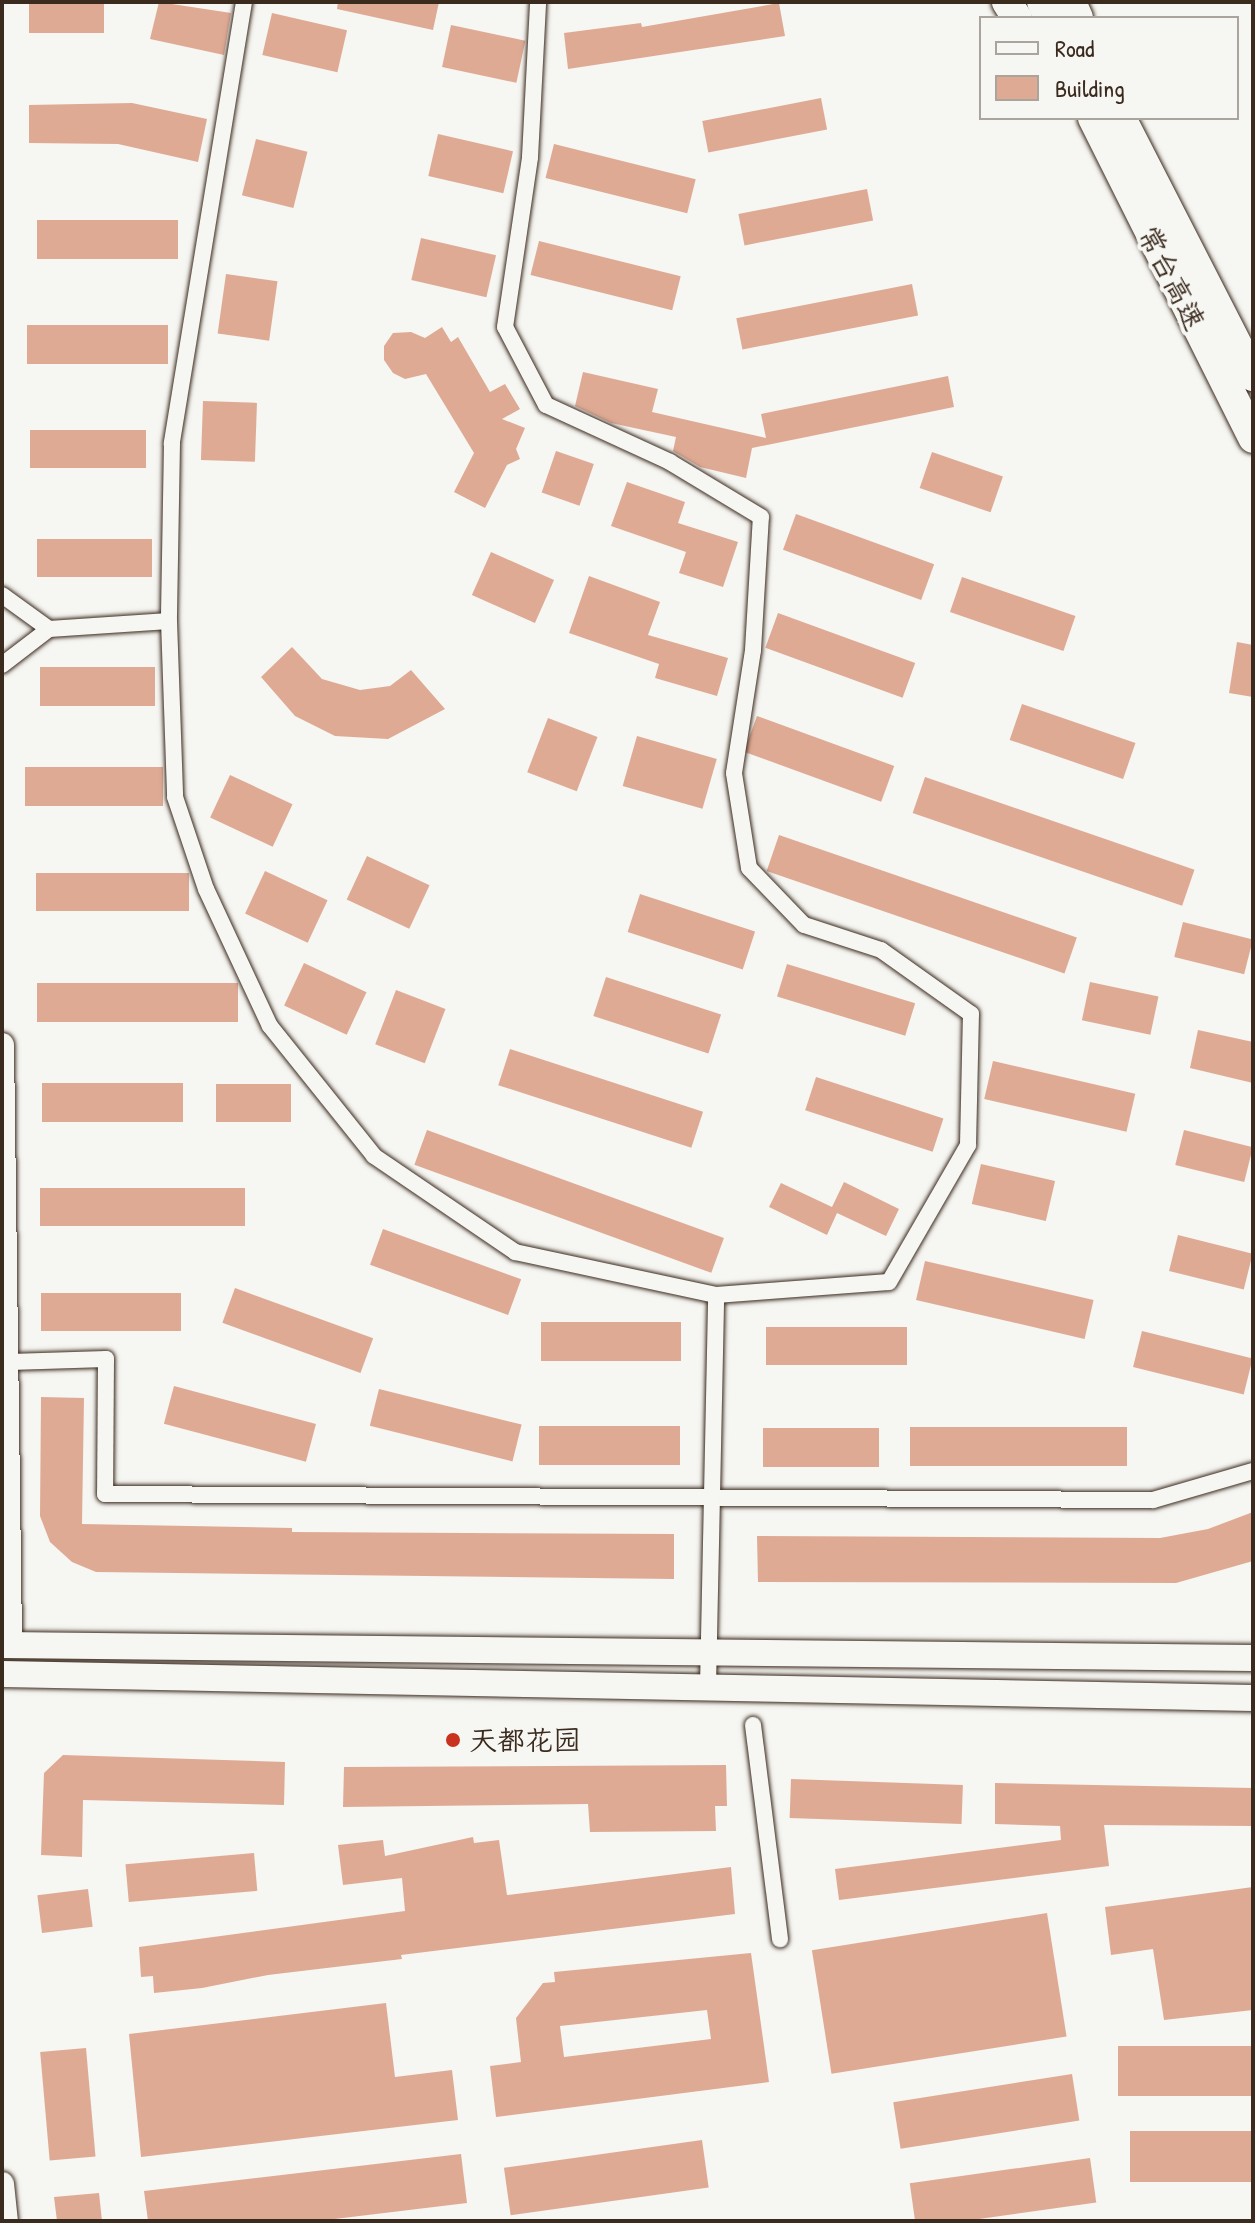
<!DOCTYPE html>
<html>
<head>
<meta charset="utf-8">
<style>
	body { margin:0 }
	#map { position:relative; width:1255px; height:2223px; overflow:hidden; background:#f6f6f2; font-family:"Patrick Hand","LXGW WenKai TC",sans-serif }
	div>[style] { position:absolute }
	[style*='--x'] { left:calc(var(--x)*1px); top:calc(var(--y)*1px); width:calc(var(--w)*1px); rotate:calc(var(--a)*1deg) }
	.building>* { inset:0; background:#dfaa94; transform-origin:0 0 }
	.roads { filter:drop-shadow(0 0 2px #3b2a1e) drop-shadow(0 0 2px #3b2a1e) }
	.street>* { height:16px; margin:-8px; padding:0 8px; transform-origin:8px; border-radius:8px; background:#f6f6f2 }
	.secondary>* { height:24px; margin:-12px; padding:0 12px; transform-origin:12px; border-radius:12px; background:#f6f6f2 }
	.primary>* { height:26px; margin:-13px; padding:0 13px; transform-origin:13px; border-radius:13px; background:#f6f6f2 }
	.highway>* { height:30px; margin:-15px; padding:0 15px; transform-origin:15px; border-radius:15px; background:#f6f6f2 }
	.dots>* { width:22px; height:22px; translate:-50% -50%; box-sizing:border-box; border:4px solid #f6f6f2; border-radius:50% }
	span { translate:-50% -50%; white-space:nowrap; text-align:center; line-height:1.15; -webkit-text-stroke:8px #f6f6f2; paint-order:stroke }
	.street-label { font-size:28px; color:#3b2a1e }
	.poi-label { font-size:28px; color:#3b2a1e }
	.left { translate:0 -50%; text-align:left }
	.frame { position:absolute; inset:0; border:4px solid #3b2a1e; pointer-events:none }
	.legend { position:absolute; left:979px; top:16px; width:260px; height:104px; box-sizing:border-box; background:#f6f6f2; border:2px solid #aba49d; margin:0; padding:10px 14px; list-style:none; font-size:24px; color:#3b2a1e }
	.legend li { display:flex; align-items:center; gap:16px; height:40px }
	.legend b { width:40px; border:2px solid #aba49d }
</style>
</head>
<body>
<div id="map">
	<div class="building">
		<i style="left:29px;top:2px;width:75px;height:31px"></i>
		<i style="clip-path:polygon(159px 2px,231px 13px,224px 55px,150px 39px)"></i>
		<i style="clip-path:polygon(338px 2px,439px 2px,433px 30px,337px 9px)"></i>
		<i style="clip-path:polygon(779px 3px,785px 36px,568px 69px,564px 33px,641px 23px,642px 27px)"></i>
		<i style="left:272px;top:13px;width:77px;height:43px;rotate:13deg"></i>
		<i style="left:451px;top:25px;width:76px;height:43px;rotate:12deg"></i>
		<i style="left:821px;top:98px;width:32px;height:121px;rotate:79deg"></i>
		<i style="clip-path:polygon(132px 103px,207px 119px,198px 162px,118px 144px,29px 143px,29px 105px)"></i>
		<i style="left:438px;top:134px;width:77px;height:43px;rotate:13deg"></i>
		<i style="left:256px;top:139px;width:53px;height:58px;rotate:14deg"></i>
		<i style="left:554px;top:144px;width:146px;height:35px;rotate:14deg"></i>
		<i style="left:867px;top:189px;width:32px;height:131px;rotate:79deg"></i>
		<i style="left:37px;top:220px;width:141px;height:39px"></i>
		<i style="left:421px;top:238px;width:77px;height:43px;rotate:13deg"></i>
		<i style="left:539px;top:241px;width:146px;height:35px;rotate:14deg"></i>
		<i style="left:226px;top:274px;width:52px;height:60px;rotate:8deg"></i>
		<i style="left:912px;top:284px;width:32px;height:179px;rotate:79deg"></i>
		<i style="left:27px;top:325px;width:141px;height:39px"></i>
		<i style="clip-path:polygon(442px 327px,451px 342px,458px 337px,490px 392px,505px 384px,520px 409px,502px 419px,525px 428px,516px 449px,520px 459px,507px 465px,485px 508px,454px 492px,474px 453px,426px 374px,405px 379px,393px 373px,384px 360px,384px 346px,393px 333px,411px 332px,425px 338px)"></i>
		<i style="clip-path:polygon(583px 372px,658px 389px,652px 412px,766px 438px,761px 414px,948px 376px,954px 407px,752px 448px,746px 478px,700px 467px,673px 451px,676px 437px,611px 423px,575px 406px)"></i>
		<i style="left:203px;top:401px;width:54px;height:59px;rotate:2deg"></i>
		<i style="left:30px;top:430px;width:116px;height:38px"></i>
		<i style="left:556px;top:451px;width:40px;height:44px;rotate:19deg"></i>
		<i style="left:932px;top:452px;width:75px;height:38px;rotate:19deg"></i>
		<i style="clip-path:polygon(627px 482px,685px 502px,678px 523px,738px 542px,723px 587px,679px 573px,686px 552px,611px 526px)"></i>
		<i style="left:796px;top:514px;width:147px;height:38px;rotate:20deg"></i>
		<i style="left:37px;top:539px;width:115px;height:38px"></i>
		<i style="left:491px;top:552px;width:69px;height:47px;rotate:24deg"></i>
		<i style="clip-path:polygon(589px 576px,660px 602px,648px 635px,728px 658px,717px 696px,655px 678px,659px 664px,569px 633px)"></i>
		<i style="left:962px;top:577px;width:120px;height:37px;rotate:19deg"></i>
		<i style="left:778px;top:613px;width:146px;height:37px;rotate:20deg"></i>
		<i style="clip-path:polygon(1237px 642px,1253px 645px,1253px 697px,1229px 693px)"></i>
		<i style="clip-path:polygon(292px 647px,322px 679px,360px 690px,390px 686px,411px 670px,445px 709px,388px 739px,335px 736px,295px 716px,261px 677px)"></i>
		<i style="left:40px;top:667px;width:115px;height:39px"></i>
		<i style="left:1022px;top:704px;width:120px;height:38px;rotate:19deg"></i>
		<i style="left:757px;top:716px;width:146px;height:38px;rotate:20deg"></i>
		<i style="left:548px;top:718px;width:53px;height:58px;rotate:21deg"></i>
		<i style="left:637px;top:736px;width:83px;height:52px;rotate:16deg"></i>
		<i style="left:25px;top:767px;width:138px;height:39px"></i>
		<i style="left:230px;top:775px;width:69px;height:47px;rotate:25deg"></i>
		<i style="left:925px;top:777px;width:285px;height:38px;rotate:19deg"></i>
		<i style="left:779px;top:835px;width:315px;height:38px;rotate:19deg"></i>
		<i style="left:367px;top:856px;width:69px;height:48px;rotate:25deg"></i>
		<i style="left:265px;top:871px;width:69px;height:47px;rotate:25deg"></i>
		<i style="left:36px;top:873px;width:153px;height:38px"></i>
		<i style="left:640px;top:894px;width:121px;height:40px;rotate:18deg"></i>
		<i style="left:1183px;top:922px;width:72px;height:36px;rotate:14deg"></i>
		<i style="left:304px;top:963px;width:69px;height:47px;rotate:25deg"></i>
		<i style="left:787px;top:964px;width:134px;height:34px;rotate:17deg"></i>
		<i style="left:606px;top:977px;width:121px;height:41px;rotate:18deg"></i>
		<i style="left:1090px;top:982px;width:70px;height:39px;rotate:12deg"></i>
		<i style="left:37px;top:983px;width:201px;height:39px"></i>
		<i style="left:396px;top:990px;width:53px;height:58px;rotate:21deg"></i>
		<i style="clip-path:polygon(1198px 1030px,1253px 1042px,1253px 1083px,1190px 1068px)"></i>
		<i style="left:510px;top:1049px;width:203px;height:38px;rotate:18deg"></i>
		<i style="left:993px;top:1061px;width:146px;height:39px;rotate:13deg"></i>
		<i style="left:816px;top:1077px;width:134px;height:35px;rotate:18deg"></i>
		<i style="left:42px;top:1083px;width:141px;height:39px"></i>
		<i style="left:216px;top:1084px;width:75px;height:38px"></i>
		<i style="left:427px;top:1130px;width:316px;height:37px;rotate:20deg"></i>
		<i style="left:1184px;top:1130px;width:71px;height:36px;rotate:14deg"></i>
		<i style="left:981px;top:1164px;width:76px;height:41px;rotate:13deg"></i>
		<i style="clip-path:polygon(844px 1182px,899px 1209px,886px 1236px,837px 1213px,827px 1235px,769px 1207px,781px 1183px,832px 1207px)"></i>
		<i style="left:40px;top:1188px;width:205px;height:38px"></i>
		<i style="left:383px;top:1229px;width:147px;height:38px;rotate:20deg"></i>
		<i style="left:1178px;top:1235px;width:77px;height:37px;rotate:14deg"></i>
		<i style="left:925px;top:1261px;width:173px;height:40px;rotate:13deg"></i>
		<i style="left:235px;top:1288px;width:147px;height:37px;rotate:20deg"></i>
		<i style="left:41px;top:1293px;width:140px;height:38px"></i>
		<i style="left:541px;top:1322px;width:140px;height:39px"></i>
		<i style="left:766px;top:1327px;width:141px;height:38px"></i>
		<i style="left:1142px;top:1331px;width:114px;height:37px;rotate:14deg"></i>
		<i style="left:174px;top:1386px;width:147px;height:39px;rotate:15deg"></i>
		<i style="left:379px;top:1389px;width:147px;height:38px;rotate:14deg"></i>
		<i style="clip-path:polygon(41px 1397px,84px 1398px,82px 1524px,292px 1528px,292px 1532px,674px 1534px,674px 1579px,96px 1572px,72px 1562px,50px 1542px,40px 1516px)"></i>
		<i style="left:539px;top:1426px;width:141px;height:39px"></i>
		<i style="left:910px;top:1427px;width:217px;height:39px"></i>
		<i style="left:763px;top:1428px;width:116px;height:39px"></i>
		<i style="clip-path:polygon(1253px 1512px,1253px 1561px,1176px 1583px,758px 1582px,757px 1536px,1160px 1538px,1208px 1529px)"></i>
		<i style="clip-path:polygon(63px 1755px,285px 1762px,284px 1805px,83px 1800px,82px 1857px,41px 1855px,44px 1773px)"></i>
		<i style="clip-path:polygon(726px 1765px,727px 1806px,715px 1806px,716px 1831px,590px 1832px,588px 1804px,343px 1807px,344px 1767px)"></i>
		<i style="left:791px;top:1779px;width:172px;height:39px;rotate:2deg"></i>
		<i style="clip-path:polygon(995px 1783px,1253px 1788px,1253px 1826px,1104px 1825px,1109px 1866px,839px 1900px,835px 1869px,1061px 1840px,1060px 1826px,995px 1824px)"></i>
		<i style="clip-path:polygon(473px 1837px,474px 1843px,499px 1840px,507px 1895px,731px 1867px,735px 1914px,401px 1955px,402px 1959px,268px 1975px,202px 1988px,154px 1993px,153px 1976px,141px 1977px,139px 1947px,405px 1911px,402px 1878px,343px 1885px,338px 1845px,383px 1840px,385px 1856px)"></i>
		<i style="left:254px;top:1853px;width:38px;height:129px;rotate:85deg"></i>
		<i style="clip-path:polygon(1253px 1887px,1253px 2010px,1164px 2020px,1153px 1949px,1111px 1955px,1105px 1907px)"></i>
		<i style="left:88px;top:1889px;width:38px;height:51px;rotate:83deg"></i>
		<i style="left:1047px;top:1913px;width:125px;height:238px;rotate:81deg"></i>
		<i style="clip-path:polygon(evenodd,751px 1953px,769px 2082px,496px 2117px,490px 2066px,521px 2062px,516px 2018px,543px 1983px,555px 1982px,554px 1972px,751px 1953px,707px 2010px,711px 2039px,564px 2057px,560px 2026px,707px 2010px)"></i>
		<i style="clip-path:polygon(386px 2003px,395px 2077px,452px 2070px,458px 2120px,141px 2157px,129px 2034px)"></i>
		<i style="left:1253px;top:2046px;width:50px;height:135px;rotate:90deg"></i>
		<i style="left:86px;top:2048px;width:109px;height:46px;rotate:85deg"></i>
		<i style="left:1072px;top:2074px;width:47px;height:181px;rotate:81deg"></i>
		<i style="left:1253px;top:2131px;width:51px;height:123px;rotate:90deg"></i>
		<i style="left:702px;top:2140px;width:48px;height:200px;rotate:82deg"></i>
		<i style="clip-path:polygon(461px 2154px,467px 2203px,318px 2221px,148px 2221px,144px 2191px)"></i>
		<i style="left:1090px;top:2158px;width:45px;height:182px;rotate:82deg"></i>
		<i style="clip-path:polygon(99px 2193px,102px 2221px,57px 2221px,54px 2197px)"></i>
	</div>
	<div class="roads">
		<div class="street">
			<i style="--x:244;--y:2;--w:447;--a:99.3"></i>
			<i style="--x:172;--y:443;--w:178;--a:91"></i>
			<i style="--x:169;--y:621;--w:176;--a:88"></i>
			<i style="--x:175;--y:797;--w:97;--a:71.4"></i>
			<i style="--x:206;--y:889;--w:151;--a:65"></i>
			<i style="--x:270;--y:1026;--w:166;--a:51.3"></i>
			<i style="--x:374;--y:1156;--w:171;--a:34.2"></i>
			<i style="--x:515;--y:1252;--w:206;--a:12.1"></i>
			<i style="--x:716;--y:1295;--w:173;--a:-4.3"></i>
			<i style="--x:889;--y:1282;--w:158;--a:-60"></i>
			<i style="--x:968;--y:1145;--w:131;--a:-88.7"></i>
			<i style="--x:971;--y:1014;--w:110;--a:-144.6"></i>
			<i style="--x:881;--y:950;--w:81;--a:-162"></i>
			<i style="--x:804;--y:925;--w:79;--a:-134"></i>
			<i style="--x:749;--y:868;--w:96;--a:-99"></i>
			<i style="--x:734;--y:773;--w:124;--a:-81.2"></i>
			<i style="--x:753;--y:650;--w:133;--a:-86.6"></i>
			<i style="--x:761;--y:517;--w:106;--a:-148.9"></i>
			<i style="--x:670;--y:462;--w:136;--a:-155.3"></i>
			<i style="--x:546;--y:405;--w:88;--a:-117.7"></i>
			<i style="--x:505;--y:327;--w:172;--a:-81.6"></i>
			<i style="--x:530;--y:157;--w:155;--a:-87"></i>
			<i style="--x:2;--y:595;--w:58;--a:35.9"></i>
			<i style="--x:49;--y:629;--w:59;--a:142.5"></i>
			<i style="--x:49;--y:629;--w:120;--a:-3.8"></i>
			<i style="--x:10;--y:1362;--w:96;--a:-1.8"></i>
			<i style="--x:106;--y:1359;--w:135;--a:90.4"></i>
			<i style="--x:105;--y:1494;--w:1048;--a:0.33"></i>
			<i style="--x:1153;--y:1500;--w:104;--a:-16.2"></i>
			<i style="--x:708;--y:1686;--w:391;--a:-88.8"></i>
			<i style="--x:753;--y:1725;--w:216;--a:82.8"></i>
		</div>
		<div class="secondary">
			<i style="--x:2;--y:1045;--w:599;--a:89.23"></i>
			<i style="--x:2;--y:2184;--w:37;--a:84"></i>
		</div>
		<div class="primary">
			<i style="--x:2;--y:1645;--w:1251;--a:0.6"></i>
			<i style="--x:2;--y:1674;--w:1251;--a:1.1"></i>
		</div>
		<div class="highway">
			<i style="--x:1007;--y:2;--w:19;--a:58"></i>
			<i style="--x:1042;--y:2;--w:17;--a:66"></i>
			<i style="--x:1071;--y:2;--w:17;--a:66"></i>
			<i style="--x:1093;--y:118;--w:358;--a:63.4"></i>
			<i style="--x:1121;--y:118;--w:290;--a:62.9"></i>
		</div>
	</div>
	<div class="dots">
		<i style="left:453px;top:1740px;background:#c8321e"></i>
	</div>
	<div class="street-label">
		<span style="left:1172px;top:278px;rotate:63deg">常台高速</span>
	</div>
	<div class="poi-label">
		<span class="left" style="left:469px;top:1740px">天都花园</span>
	</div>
	<div class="frame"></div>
	<ul class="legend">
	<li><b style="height:10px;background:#f6f6f2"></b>Road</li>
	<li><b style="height:22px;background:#dfaa94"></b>Building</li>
	</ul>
</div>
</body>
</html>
